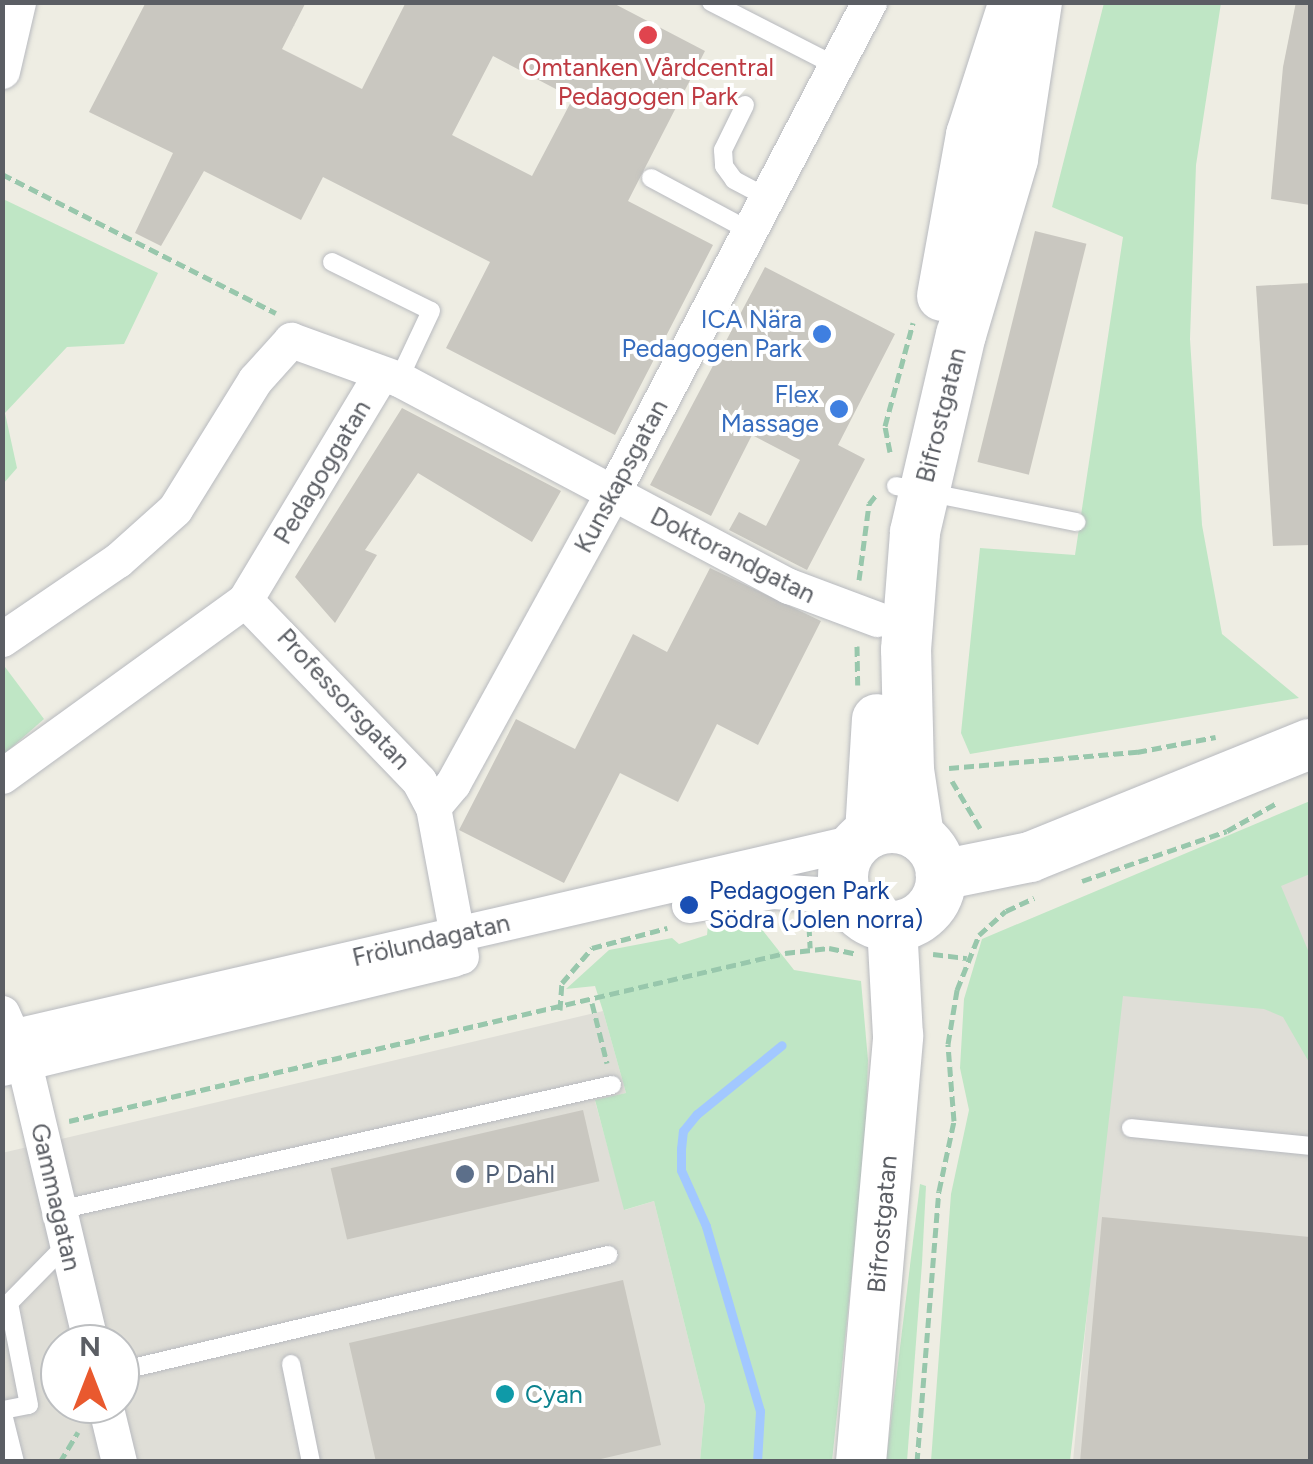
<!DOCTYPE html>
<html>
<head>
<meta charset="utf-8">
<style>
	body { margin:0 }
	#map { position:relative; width:1313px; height:1464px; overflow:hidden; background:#eeede3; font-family:Figtree,sans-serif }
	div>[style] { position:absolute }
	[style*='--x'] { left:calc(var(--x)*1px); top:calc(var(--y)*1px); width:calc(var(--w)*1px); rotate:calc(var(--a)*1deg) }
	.industrial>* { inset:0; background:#dfded7 }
	.green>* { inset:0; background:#bfe6c5 }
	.stream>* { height:9px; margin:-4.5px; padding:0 4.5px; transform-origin:4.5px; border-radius:4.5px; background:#a2c8ff }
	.building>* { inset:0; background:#c9c7c0; transform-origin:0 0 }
	.path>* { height:5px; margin-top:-2.5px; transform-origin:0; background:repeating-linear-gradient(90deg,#98c7ac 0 10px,transparent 0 15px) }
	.roads { filter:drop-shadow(0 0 2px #b8babf) drop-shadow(0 0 2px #b8babf) }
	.lane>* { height:18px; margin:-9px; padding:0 9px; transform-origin:9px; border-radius:9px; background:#fff }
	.street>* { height:35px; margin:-17.5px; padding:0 17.5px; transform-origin:17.5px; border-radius:17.5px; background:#fff }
	.secondary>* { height:50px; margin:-25px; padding:0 25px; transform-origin:25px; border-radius:25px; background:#fff }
	.secondary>.ring { margin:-25px; padding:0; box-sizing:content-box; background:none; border:50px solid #fff; border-radius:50% }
	.dots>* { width:28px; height:28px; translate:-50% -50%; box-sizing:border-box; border:5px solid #fff; border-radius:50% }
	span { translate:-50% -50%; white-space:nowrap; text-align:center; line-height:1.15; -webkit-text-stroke:8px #fff; paint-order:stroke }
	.health-label { font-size:25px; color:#be3a42 }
	.shop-label { font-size:25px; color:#366cbe }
	.right { translate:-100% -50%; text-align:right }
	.street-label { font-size:25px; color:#5b5e64 }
	.transit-label { font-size:25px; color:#164399 }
	.left { translate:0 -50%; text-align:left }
	.service-label { font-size:25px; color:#4e5e75 }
	.culture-label { font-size:25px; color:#0d838f }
	.frame { position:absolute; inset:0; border:5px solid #5b5e64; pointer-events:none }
	.north { position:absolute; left:40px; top:1324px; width:100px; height:100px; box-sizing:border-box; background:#fff; border:2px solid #bdbfc1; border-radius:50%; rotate:0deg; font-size:28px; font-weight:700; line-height:40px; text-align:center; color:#5b5e64 }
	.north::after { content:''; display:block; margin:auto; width:35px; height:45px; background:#e9592e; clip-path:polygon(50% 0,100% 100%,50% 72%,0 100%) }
</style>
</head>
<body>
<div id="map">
	<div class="industrial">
		<i style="clip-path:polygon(1310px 818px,1310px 1461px,1073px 1461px,1094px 1239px,1069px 920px)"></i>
		<i style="clip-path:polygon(evenodd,603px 1011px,626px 1093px,595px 1101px,625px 1210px,654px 1201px,705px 1406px,700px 1461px,3px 1461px,2px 1153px,603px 1011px,60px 1344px,120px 1344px,120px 1404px,60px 1404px,60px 1344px)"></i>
	</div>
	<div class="green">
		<i style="clip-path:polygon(1104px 3px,1221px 3px,1196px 165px,1190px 339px,1202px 525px,1222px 634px,1299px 698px,970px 754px,961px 733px,980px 548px,1075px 555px,1123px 237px,1052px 207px)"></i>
		<i style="clip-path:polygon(3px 199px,158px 273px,124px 344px,67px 347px,5px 413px,17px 468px,3px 484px)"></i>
		<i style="clip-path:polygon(5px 667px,44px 719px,3px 755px,2px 669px)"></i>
		<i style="clip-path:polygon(1310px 801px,1310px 874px,1281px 886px,1310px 955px,1310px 1064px,1283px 1017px,1264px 1009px,1123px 996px,1070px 1461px,931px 1461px,951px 1194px,969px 1110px,960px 1068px,964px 999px,982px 939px)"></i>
		<i style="clip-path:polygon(756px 922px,794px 970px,861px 981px,868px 1060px,865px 1150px,832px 1461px,700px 1461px,705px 1406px,654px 1201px,624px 1210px,595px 1100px,626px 1093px,603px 1011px,595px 986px,566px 989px,609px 950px,672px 938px,679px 944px,707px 935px,708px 925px)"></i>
		<i style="clip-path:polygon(920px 1184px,926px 1186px,922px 1263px,907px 1461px,886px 1462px)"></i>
	</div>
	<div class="stream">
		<i style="--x:757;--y:1462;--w:51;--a:-86.6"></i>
		<i style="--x:760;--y:1411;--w:193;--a:-106.3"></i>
		<i style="--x:706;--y:1226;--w:61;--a:-114.1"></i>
		<i style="--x:681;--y:1170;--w:21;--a:-90"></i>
		<i style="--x:681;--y:1149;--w:18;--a:-84"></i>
		<i style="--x:683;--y:1131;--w:22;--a:-51"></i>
		<i style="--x:697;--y:1114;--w:109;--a:-39.1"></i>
	</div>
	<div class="building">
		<i style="clip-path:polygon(evenodd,146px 2px,306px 2px,282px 49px,362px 89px,406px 2px,611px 2px,705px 51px,628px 201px,713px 245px,615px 435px,446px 348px,490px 262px,323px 177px,301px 220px,204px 171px,161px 246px,135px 233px,173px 153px,89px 112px,146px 2px,493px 56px,573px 98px,532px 176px,452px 135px,493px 56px)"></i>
		<i style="clip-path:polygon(1296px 2px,1310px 2px,1310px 205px,1271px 199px,1283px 67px)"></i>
		<i style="left:1035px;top:231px;width:53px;height:238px;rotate:14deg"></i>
		<i style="clip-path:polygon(765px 267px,895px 334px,838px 445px,865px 459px,807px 570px,729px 530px,739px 512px,766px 526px,800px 460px,752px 435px,711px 516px,650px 485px)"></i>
		<i style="clip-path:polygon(1310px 283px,1310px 545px,1273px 546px,1256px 286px)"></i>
		<i style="clip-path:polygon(402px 408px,561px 491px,532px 542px,418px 473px,365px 550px,377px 555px,335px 623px,295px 577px)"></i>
		<i style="clip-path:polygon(710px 568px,821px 621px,758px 745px,717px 724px,678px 802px,620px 773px,564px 883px,459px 830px,516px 719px,575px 749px,633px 634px,667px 652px)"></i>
		<i style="left:583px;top:1110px;width:73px;height:259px;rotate:77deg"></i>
		<i style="clip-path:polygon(1102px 1217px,1310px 1237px,1310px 1462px,1080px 1462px)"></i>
		<i style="clip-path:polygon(623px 1280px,661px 1445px,588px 1462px,376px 1462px,349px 1343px)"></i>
	</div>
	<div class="path">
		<i style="--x:2;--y:174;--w:307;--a:26.9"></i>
		<i style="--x:890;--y:452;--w:26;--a:-101"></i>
		<i style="--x:885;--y:426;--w:107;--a:-74.8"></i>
		<i style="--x:859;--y:580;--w:77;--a:-82.5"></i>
		<i style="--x:869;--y:504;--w:11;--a:-52"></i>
		<i style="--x:857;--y:646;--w:39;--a:89"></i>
		<i style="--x:949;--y:768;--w:189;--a:-4.9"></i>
		<i style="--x:1137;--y:752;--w:80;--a:-10.8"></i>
		<i style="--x:952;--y:781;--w:55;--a:59.2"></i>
		<i style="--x:1082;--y:881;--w:153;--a:-19"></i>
		<i style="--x:1227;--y:831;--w:55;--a:-29.4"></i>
		<i style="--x:809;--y:926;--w:22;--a:87"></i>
		<i style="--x:933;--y:954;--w:34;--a:7"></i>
		<i style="--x:592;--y:1003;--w:62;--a:76"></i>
		<i style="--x:560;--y:1010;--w:27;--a:-86"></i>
		<i style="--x:562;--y:983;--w:46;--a:-49.4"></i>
		<i style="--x:592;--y:948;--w:78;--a:-14.9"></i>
		<i style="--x:69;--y:1121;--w:735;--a:-13.2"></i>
		<i style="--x:785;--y:953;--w:44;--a:-6.5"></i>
		<i style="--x:829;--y:948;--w:29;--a:12"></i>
		<i style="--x:60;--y:1462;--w:35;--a:-59"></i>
		<i style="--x:917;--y:1462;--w:272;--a:-85.4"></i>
		<i style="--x:939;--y:1191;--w:72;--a:-77.9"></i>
		<i style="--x:954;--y:1121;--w:77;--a:-94.5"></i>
		<i style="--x:948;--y:1044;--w:55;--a:-80.5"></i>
		<i style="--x:957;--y:990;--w:59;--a:-68.2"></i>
		<i style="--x:979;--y:935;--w:36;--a:-42"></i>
		<i style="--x:1006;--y:911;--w:31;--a:-25"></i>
	</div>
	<div class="roads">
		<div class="lane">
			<i style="--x:711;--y:2;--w:140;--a:27.1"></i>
			<i style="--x:745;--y:105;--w:50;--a:116.1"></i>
			<i style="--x:723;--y:150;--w:16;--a:86"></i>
			<i style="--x:724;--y:166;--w:17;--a:54"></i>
			<i style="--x:734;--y:180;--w:36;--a:28"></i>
			<i style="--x:651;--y:178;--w:110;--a:28.2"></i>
			<i style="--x:332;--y:262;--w:110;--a:26.3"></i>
			<i style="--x:431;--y:311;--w:75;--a:115.2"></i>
			<i style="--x:896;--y:486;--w:184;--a:11.3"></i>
			<i style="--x:1131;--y:1128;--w:180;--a:5.7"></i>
			<i style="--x:59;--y:1210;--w:567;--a:-12.74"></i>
			<i style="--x:291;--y:1364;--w:100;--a:78.5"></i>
			<i style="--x:120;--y:1371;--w:502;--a:-13.37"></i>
			<i style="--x:2;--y:1410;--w:54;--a:76"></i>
			<i style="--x:3;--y:1410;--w:26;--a:-11"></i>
			<i style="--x:29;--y:1405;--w:104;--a:-101.1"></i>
			<i style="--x:9;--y:1303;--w:83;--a:-45.5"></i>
		</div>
		<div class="street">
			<i style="--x:2;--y:71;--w:71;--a:-76.9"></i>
			<i style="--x:245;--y:600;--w:251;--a:46.1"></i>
			<i style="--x:419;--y:781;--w:30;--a:62"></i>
			<i style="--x:433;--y:807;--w:152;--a:79.4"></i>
			<i style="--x:2;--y:639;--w:140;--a:-34.3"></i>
			<i style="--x:118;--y:560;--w:76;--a:-41.8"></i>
			<i style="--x:175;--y:509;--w:152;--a:-58.2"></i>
			<i style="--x:255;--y:380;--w:54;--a:-48"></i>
			<i style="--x:291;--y:340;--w:115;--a:19.9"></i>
			<i style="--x:399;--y:379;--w:442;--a:28"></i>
			<i style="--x:789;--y:586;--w:94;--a:20.6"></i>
			<i style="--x:2;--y:776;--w:300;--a:-35.9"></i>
			<i style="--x:245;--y:600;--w:260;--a:-59"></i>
			<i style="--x:433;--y:807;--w:31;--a:-50"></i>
			<i style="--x:453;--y:783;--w:332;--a:-61.2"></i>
			<i style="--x:613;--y:492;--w:553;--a:-62.42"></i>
			<i style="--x:689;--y:905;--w:85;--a:-9.5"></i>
			<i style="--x:773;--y:891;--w:74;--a:3.9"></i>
			<i style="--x:2;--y:1013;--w:55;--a:66.3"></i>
			<i style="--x:24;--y:1063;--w:289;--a:76.6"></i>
			<i style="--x:2;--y:1039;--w:880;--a:-13.01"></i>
			<i style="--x:2;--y:1068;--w:465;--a:-13.6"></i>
			<i style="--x:105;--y:1404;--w:60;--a:76.4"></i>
		</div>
		<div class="secondary">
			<i style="--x:942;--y:296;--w:164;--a:-79.8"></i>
			<i style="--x:971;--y:135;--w:140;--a:-72.1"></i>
			<i class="ring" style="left:843px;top:828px;width:48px;height:48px"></i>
			<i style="--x:870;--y:833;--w:114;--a:-86.5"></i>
			<i style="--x:919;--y:836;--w:67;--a:-98.6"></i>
			<i style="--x:909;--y:770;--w:120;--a:-91.4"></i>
			<i style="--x:906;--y:650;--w:118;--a:-85.6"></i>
			<i style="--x:915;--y:532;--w:202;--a:-76.9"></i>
			<i style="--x:961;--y:335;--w:184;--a:-73.5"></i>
			<i style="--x:1013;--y:159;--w:159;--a:-81.3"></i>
			<i style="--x:941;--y:875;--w:91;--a:-11.4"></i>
			<i style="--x:1030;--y:857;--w:302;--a:-22"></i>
			<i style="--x:861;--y:1462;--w:428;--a:-85"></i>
			<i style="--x:898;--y:1036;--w:110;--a:-93.1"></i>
		</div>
	</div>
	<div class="dots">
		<i style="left:648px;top:35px;background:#e0444e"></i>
		<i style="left:822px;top:334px;background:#3f7fe0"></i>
		<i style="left:839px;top:409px;background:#3f7fe0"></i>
		<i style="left:689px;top:905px;background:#1a4fb4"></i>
		<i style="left:465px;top:1174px;background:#5c6f8a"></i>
		<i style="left:505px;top:1394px;background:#0f9aa8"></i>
	</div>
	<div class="health-label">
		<span style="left:648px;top:82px">Omtanken Vårdcentral<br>Pedagogen Park</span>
	</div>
	<div class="shop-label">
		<span class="right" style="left:802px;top:334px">ICA Nära<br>Pedagogen Park</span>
		<span class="right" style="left:819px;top:409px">Flex<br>Massage</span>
	</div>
	<div class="street-label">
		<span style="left:941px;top:415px;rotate:-76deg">Bifrostgatan</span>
		<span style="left:322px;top:472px;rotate:-59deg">Pedagoggatan</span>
		<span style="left:621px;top:476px;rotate:-62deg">Kunskapsgatan</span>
		<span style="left:733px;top:555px;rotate:27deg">Doktorandgatan</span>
		<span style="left:344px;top:699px;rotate:47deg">Professorsgatan</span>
		<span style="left:431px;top:940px;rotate:-13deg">Frölundagatan</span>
		<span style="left:56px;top:1197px;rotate:77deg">Gammagatan</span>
		<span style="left:882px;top:1224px;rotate:-85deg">Bifrostgatan</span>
	</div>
	<div class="transit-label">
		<span class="left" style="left:709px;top:905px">Pedagogen Park<br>Södra (Jolen norra)</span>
	</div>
	<div class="service-label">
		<span class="left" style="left:485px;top:1174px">P Dahl</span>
	</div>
	<div class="culture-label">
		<span class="left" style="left:525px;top:1394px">Cyan</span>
	</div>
	<div class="frame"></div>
	<div class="north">N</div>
</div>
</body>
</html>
